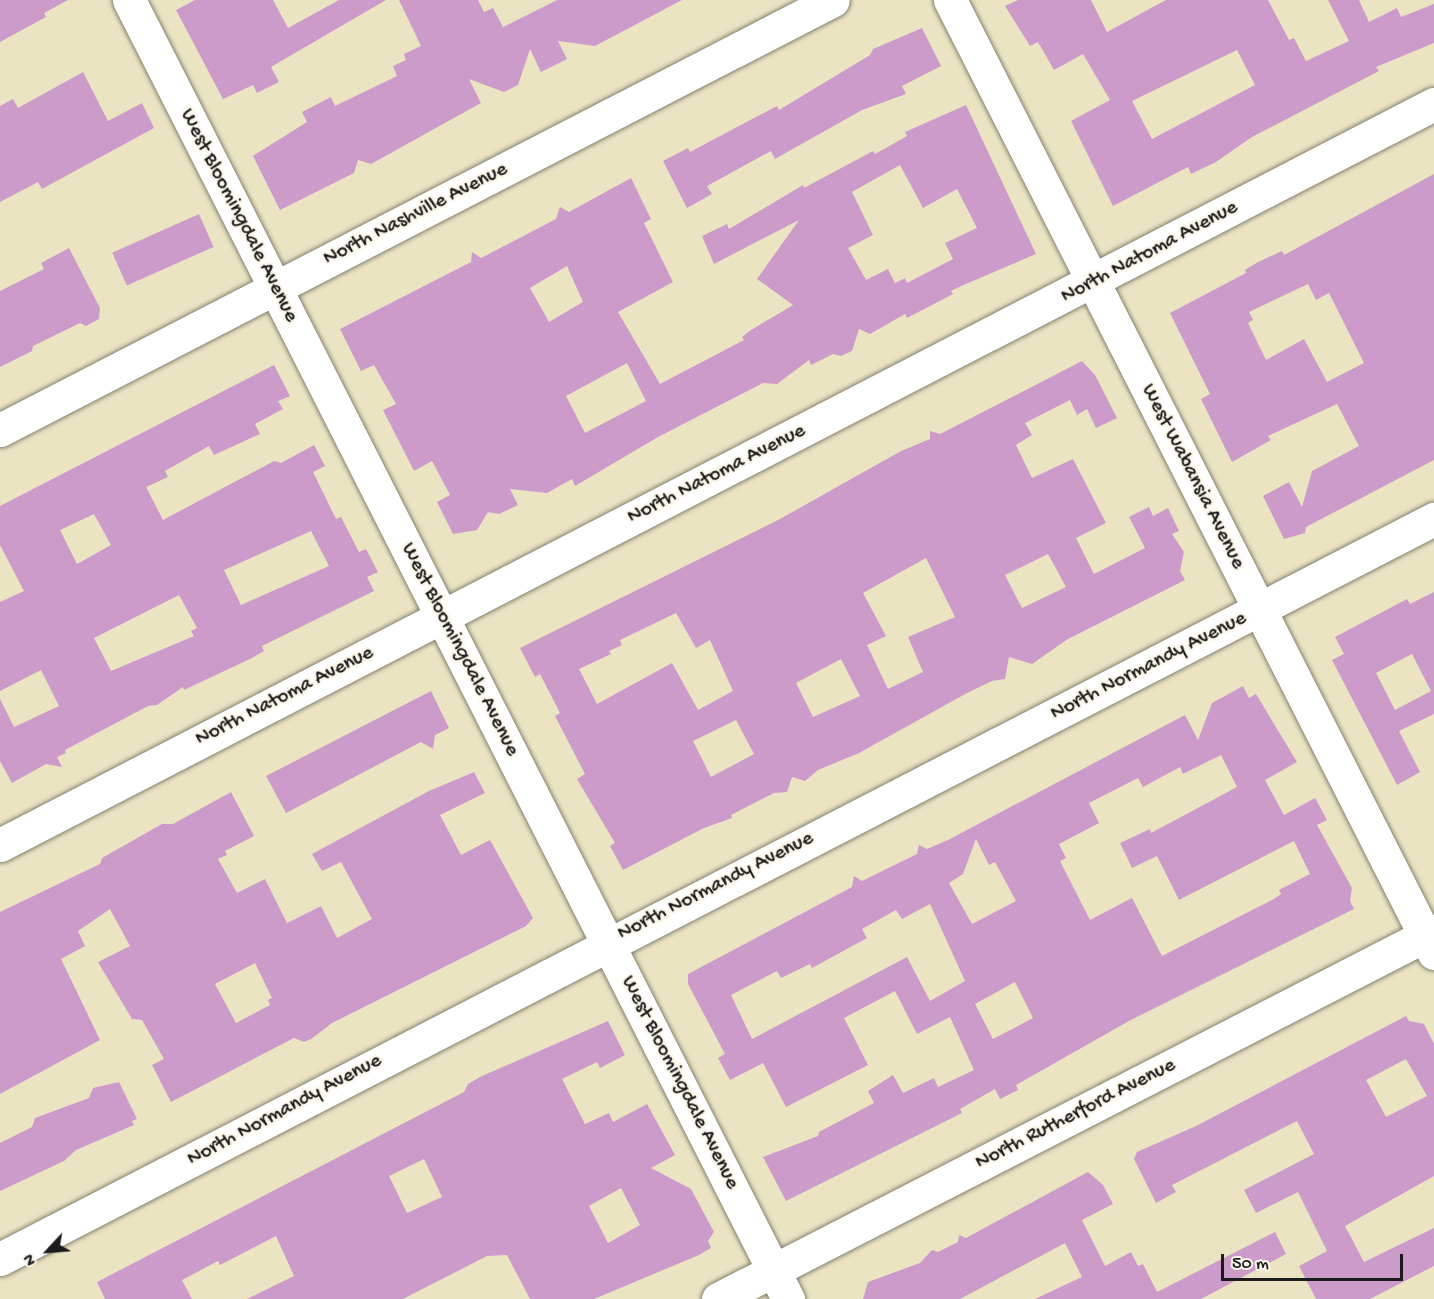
<!DOCTYPE html>
<html>
<head>
<meta charset="utf-8">
<style>
	body { margin:0 }
	#map { position:relative; width:1434px; height:1299px; overflow:hidden; background:#ebe4c3; font-family:"Gochi Hand",sans-serif }
	div>[style] { position:absolute }
	[style*='--x'] { left:calc(var(--x)*1px); top:calc(var(--y)*1px); width:calc(var(--w)*1px); rotate:calc(var(--a)*1deg) }
	.building>* { inset:0; background:#cd9bca; transform-origin:0 0 }
	.roads { filter:drop-shadow(0 0 2px #848070) drop-shadow(0 0 2px #848070) }
	.minor>* { height:33px; margin:-16.5px; padding:0 16.5px; transform-origin:16.5px; border-radius:16.5px; background:#fff }
	span { translate:-50% -50%; white-space:nowrap; text-align:center; line-height:1.15; -webkit-text-stroke:5px #fbf7ec; paint-order:stroke }
	.street-label { font-size:21px; color:#1c1c1c }
	.north { position:absolute; left:18px; top:1221px; width:60px; height:60px; -webkit-text-stroke:4px #fbf7ec; paint-order:stroke; rotate:244deg; font-size:16px; font-weight:700; line-height:24px; text-align:center; color:#1c1c1c }
	.north::after { content:''; display:block; margin:auto; width:21px; height:27px; background:#1c1c1c; clip-path:polygon(50% 0,100% 100%,50% 72%,0 100%) }
	.scale { position:absolute; left:1221px; top:1254px; width:182px; height:27px; box-sizing:border-box; border:3px solid #1c1c1c; border-top:0; padding-left:8px; font-size:18px; line-height:21px; white-space:nowrap; color:#1c1c1c; -webkit-text-stroke:4px #fbf7ec; paint-order:stroke }
</style>
</head>
<body>
<div id="map">
	<div class="building">
		<i style="clip-path:polygon(0 0,68px 0,44px 13px,46px 17px,0 42px)"></i>
		<i style="clip-path:polygon(195px 0,273px 0,288px 28px,339px 0,386px 0,271px 67px,279px 82px,257px 93px,253px 85px,223px 99px,176px 10px)"></i>
		<i style="clip-path:polygon(399px 0,478px 0,484px 12px,493px 8px,503px 27px,557px 0,682px 0,595px 46px,558px 41px,567px 59px,541px 72px,530px 49px,518px 85px,504px 92px,469px 79px,481px 103px,371px 164px,358px 160px,354px 173px,280px 210px,253px 156px,307px 122px,302px 112px,331px 97px,335px 106px,397px 76px,393px 66px,406px 60px,404px 54px,421px 46px)"></i>
		<i style="clip-path:polygon(evenodd,1018px 0,1091px 0,1107px 32px,1166px 0,1268px 0,1289px 40px,1294px 38px,1306px 61px,1349px 41px,1328px 0,1359px 0,1369px 22px,1397px 8px,1401px 17px,1434px 4px,1434px 43px,1376px 67px,1379px 71px,1252px 137px,1216px 162px,1191px 174px,1188px 167px,1113px 206px,1071px 121px,1110px 100px,1083px 54px,1054px 70px,1038px 42px,1030px 46px,1005px 6px,1018px 0,1237px 50px,1255px 85px,1152px 139px,1132px 101px,1237px 50px)"></i>
		<i style="clip-path:polygon(922px 28px,941px 66px,902px 86px,906px 94px,862px 110px,775px 159px,771px 151px,707px 186px,712px 194px,687px 208px,663px 161px,688px 148px,690px 152px,777px 106px,779px 110px,870px 55px,873px 49px)"></i>
		<i style="clip-path:polygon(83px 72px,108px 121px,142px 103px,154px 128px,42px 189px,38px 182px,0 202px,0 106px,13px 99px,18px 108px)"></i>
		<i style="clip-path:polygon(evenodd,966px 105px,1036px 254px,961px 286px,951px 291px,953px 294px,907px 318px,905px 314px,870px 334px,859px 329px,852px 351px,841px 356px,833px 354px,811px 365px,809px 360px,777px 384px,763px 383px,658px 437px,575px 486px,572px 479px,547px 493px,510px 489px,518px 505px,499px 514px,488px 512px,477px 530px,453px 534px,437px 502px,450px 495px,432px 461px,414px 471px,383px 410px,396px 404px,374px 365px,361px 371px,340px 329px,471px 262px,472px 252px,481px 258px,556px 219px,560px 207px,569px 212px,631px 178px,651px 219px,644px 223px,673px 282px,618px 312px,660px 384px,744px 340px,742px 337px,751px 330px,793px 305px,757px 279px,799px 220px,714px 264px,702px 236px,727px 224px,729px 229px,803px 185px,804px 188px,873px 151px,875px 154px,907px 136px,905px 132px,966px 105px,900px 165px,923px 208px,957px 189px,977px 228px,945px 243px,953px 259px,907px 283px,905px 278px,895px 283px,888px 269px,866px 280px,848px 248px,873px 235px,852px 192px,900px 165px,966px 105px,567px 266px,583px 302px,549px 322px,530px 288px,567px 266px,966px 105px,627px 363px,646px 401px,585px 433px,566px 396px,627px 363px)"></i>
		<i style="clip-path:polygon(evenodd,1434px 174px,1434px 460px,1306px 527px,1305px 533px,1284px 539px,1263px 496px,1289px 482px,1302px 507px,1312px 471px,1359px 446px,1337px 404px,1268px 436px,1271px 440px,1232px 462px,1201px 399px,1210px 394px,1170px 313px,1246px 273px,1245px 270px,1258px 262px,1282px 251px,1284px 255px,1434px 174px,1308px 284px,1316px 300px,1329px 293px,1364px 363px,1327px 382px,1304px 339px,1266px 360px,1248px 323px,1253px 320px,1249px 312px,1308px 284px)"></i>
		<i style="left:199px;top:214px;width:36px;height:95px;rotate:66deg"></i>
		<i style="clip-path:polygon(69px 248px,100px 308px,99px 319px,86px 326px,80px 323px,33px 346px,32px 351px,0 367px,0 291px,44px 269px,41px 263px)"></i>
		<i style="clip-path:polygon(evenodd,1082px 361px,1095px 375px,1117px 418px,1096px 428px,1087px 409px,1077px 415px,1070px 400px,1025px 423px,1032px 435px,1016px 445px,1032px 478px,1073px 459px,1106px 523px,1076px 538px,1094px 574px,1145px 548px,1129px 517px,1149px 507px,1153px 516px,1168px 508px,1179px 531px,1172px 534px,1184px 552px,1180px 571px,1185px 580px,1068px 639px,1032px 664px,1009px 657px,1005px 679px,992px 681px,967px 693px,859px 753px,818px 770px,805px 781px,792px 777px,787px 792px,774px 793px,731px 815px,732px 818px,704px 828px,623px 870px,610px 846px,615px 843px,577px 779px,585px 774px,555px 716px,560px 713px,540px 674px,535px 677px,520px 648px,780px 519px,901px 451px,930px 439px,930px 431px,940px 434px,1082px 361px,1048px 554px,1066px 587px,1022px 608px,1005px 575px,1048px 554px,1082px 361px,926px 558px,955px 617px,908px 637px,923px 672px,888px 689px,867px 645px,886px 636px,863px 593px,926px 558px,1082px 361px,676px 613px,696px 648px,710px 640px,733px 691px,698px 710px,672px 663px,597px 704px,579px 669px,611px 654px,609px 651px,622px 645px,620px 640px,676px 613px,1082px 361px,841px 659px,860px 696px,813px 717px,796px 683px,841px 659px,1082px 361px,736px 720px,754px 754px,711px 777px,693px 741px,736px 720px)"></i>
		<i style="clip-path:polygon(evenodd,274px 365px,290px 396px,278px 401px,283px 409px,255px 424px,260px 434px,214px 455px,209px 446px,165px 471px,168px 477px,146px 487px,163px 520px,274px 461px,281px 463px,314px 445px,325px 466px,313px 472px,336px 519px,341px 517px,359px 552px,366px 549px,378px 572px,367px 577px,374px 591px,262px 646px,264px 651px,252px 658px,184px 690px,183px 687px,157px 705px,148px 706px,65px 750px,66px 753px,57px 757px,62px 767px,46px 764px,12px 783px,0 761px,0 699px,14px 727px,59px 706px,41px 670px,0 691px,0 602px,24px 591px,0 545px,0 506px,274px 365px,94px 514px,111px 545px,77px 564px,60px 530px,94px 514px,274px 365px,311px 531px,329px 566px,241px 605px,224px 570px,311px 531px,274px 365px,179px 595px,197px 628px,191px 631px,194px 636px,111px 671px,94px 638px,179px 595px)"></i>
		<i style="clip-path:polygon(evenodd,1434px 592px,1434px 714px,1399px 731px,1420px 772px,1397px 785px,1332px 660px,1344px 654px,1335px 637px,1407px 599px,1410px 604px,1434px 592px,1412px 654px,1431px 691px,1395px 710px,1376px 673px,1412px 654px)"></i>
		<i style="clip-path:polygon(evenodd,1243px 686px,1249px 698px,1256px 694px,1297px 762px,1265px 780px,1284px 815px,1315px 798px,1327px 820px,1317px 825px,1352px 888px,1350px 901px,1354px 909px,1129px 1021px,1016px 1085px,1018px 1090px,1000px 1099px,995px 1089px,960px 1109px,962px 1113px,786px 1201px,763px 1157px,818px 1136px,819px 1132px,874px 1103px,868px 1091px,893px 1075px,903px 1093px,934px 1078px,938px 1087px,974px 1070px,950px 1017px,917px 1034px,895px 991px,844px 1018px,868px 1065px,786px 1107px,763px 1063px,730px 1080px,718px 1058px,725px 1054px,688px 984px,688px 974px,852px 887px,854px 876px,862px 881px,917px 854px,919px 845px,927px 849px,948px 840px,1185px 715px,1198px 740px,1212px 703px,1243px 686px,1221px 755px,1237px 787px,1151px 833px,1150px 829px,1120px 843px,1132px 868px,1157px 856px,1179px 900px,1294px 841px,1310px 874px,1279px 890px,1281px 894px,1274px 899px,1162px 956px,1132px 898px,1090px 920px,1060px 861px,1066px 858px,1059px 844px,1099px 823px,1089px 803px,1138px 778px,1143px 787px,1180px 767px,1183px 774px,1221px 755px,1243px 686px,976px 839px,989px 865px,995px 862px,1016px 901px,972px 924px,949px 883px,963px 874px,976px 839px,1243px 686px,930px 904px,965px 981px,930px 1001px,907px 957px,752px 1039px,731px 995px,777px 971px,781px 978px,810px 964px,812px 968px,867px 938px,862px 929px,896px 910px,902px 919px,930px 904px,1243px 686px,1015px 982px,1033px 1018px,993px 1039px,975px 1004px,1015px 982px)"></i>
		<i style="clip-path:polygon(431px 691px,449px 728px,435px 735px,433px 749px,421px 742px,286px 813px,266px 776px)"></i>
		<i style="clip-path:polygon(evenodd,474px 772px,485px 793px,440px 815px,461px 855px,490px 840px,533px 918px,526px 926px,332px 1023px,311px 1039px,304px 1042px,294px 1038px,171px 1102px,152px 1065px,164px 1059px,142px 1020px,132px 1019px,98px 962px,130px 946px,110px 909px,78px 931px,85px 946px,61px 959px,100px 1040px,0 1094px,0 912px,100px 864px,102px 858px,162px 824px,173px 824px,231px 792px,254px 836px,225px 851px,227px 855px,218px 859px,237px 893px,265px 879px,287px 923px,321px 906px,337px 938px,372px 919px,341px 862px,322px 871px,312px 854px,429px 791px,474px 772px,255px 963px,272px 998px,268px 1000px,270px 1005px,236px 1023px,215px 984px,255px 963px)"></i>
		<i style="clip-path:polygon(evenodd,1406px 1016px,1409px 1021px,1424px 1024px,1434px 1044px,1434px 1176px,1345px 1226px,1364px 1262px,1434px 1228px,1434px 1266px,1370px 1299px,1316px 1299px,1299px 1266px,1327px 1251px,1298px 1192px,1256px 1213px,1244px 1190px,1314px 1154px,1297px 1121px,1172px 1185px,1176px 1192px,1156px 1203px,1134px 1159px,1137px 1152px,1196px 1126px,1406px 1016px,1406px 1059px,1427px 1096px,1386px 1117px,1366px 1080px,1406px 1059px)"></i>
		<i style="clip-path:polygon(evenodd,608px 1021px,625px 1055px,600px 1068px,597px 1062px,562px 1079px,585px 1124px,609px 1113px,613px 1122px,647px 1104px,675px 1155px,651px 1168px,691px 1189px,714px 1232px,708px 1241px,711px 1248px,699px 1255px,594px 1299px,530px 1299px,507px 1255px,487px 1256px,403px 1299px,247px 1299px,294px 1276px,276px 1236px,220px 1265px,218px 1261px,182px 1280px,192px 1299px,105px 1299px,97px 1282px,464px 1092px,468px 1084px,482px 1076px,608px 1021px,424px 1159px,442px 1197px,407px 1213px,389px 1176px,424px 1159px,608px 1021px,621px 1188px,640px 1225px,608px 1243px,589px 1206px,621px 1188px)"></i>
		<i style="clip-path:polygon(119px 1082px,137px 1119px,132px 1121px,134px 1125px,76px 1150px,64px 1161px,0 1191px,0 1143px,32px 1127px,35px 1118px,89px 1098px,93px 1088px)"></i>
		<i style="clip-path:polygon(1088px 1172px,1103px 1185px,1113px 1204px,1082px 1220px,1105px 1266px,1131px 1252px,1138px 1266px,1143px 1264px,1157px 1292px,1275px 1232px,1286px 1254px,1201px 1299px,1035px 1299px,1082px 1277px,1065px 1243px,960px 1299px,863px 1299px,868px 1282px,920px 1263px,932px 1250px,938px 1252px,958px 1242px,959px 1235px,966px 1238px)"></i>
	</div>
	<div class="roads">
		<div class="minor">
			<i style="--x:129;--y:0;--w:1457;--a:63.1"></i>
			<i style="--x:950;--y:0;--w:1069;--a:63.08"></i>
			<i style="--x:0;--y:430;--w:937;--a:-27.3"></i>
			<i style="--x:0;--y:845;--w:1614;--a:-27.33"></i>
			<i style="--x:0;--y:1259;--w:1614;--a:-27.3"></i>
			<i style="--x:718;--y:1299;--w:805;--a:-27.2"></i>
		</div>
	</div>
	<div class="street-label">
		<span style="left:416px;top:215px;rotate:-27deg">North Nashville Avenue</span>
		<span style="left:238px;top:216px;rotate:63deg">West Bloomingdale Avenue</span>
		<span style="left:1150px;top:253px;rotate:-28deg">North Natoma Avenue</span>
		<span style="left:717px;top:475px;rotate:-27deg">North Natoma Avenue</span>
		<span style="left:1192px;top:477px;rotate:63deg">West Wabansia Avenue</span>
		<span style="left:459px;top:650px;rotate:63deg">West Bloomingdale Avenue</span>
		<span style="left:1149px;top:667px;rotate:-27deg">North Normandy Avenue</span>
		<span style="left:285px;top:697px;rotate:-27deg">North Natoma Avenue</span>
		<span style="left:716px;top:887px;rotate:-27deg">North Normandy Avenue</span>
		<span style="left:679px;top:1083px;rotate:63deg">West Bloomingdale Avenue</span>
		<span style="left:285px;top:1111px;rotate:-28deg">North Normandy Avenue</span>
		<span style="left:1076px;top:1115px;rotate:-27deg">North Rutherford Avenue</span>
	</div>
	<div class="north">N</div>
	<div class="scale">50 m</div>
</div>
</body>
</html>
